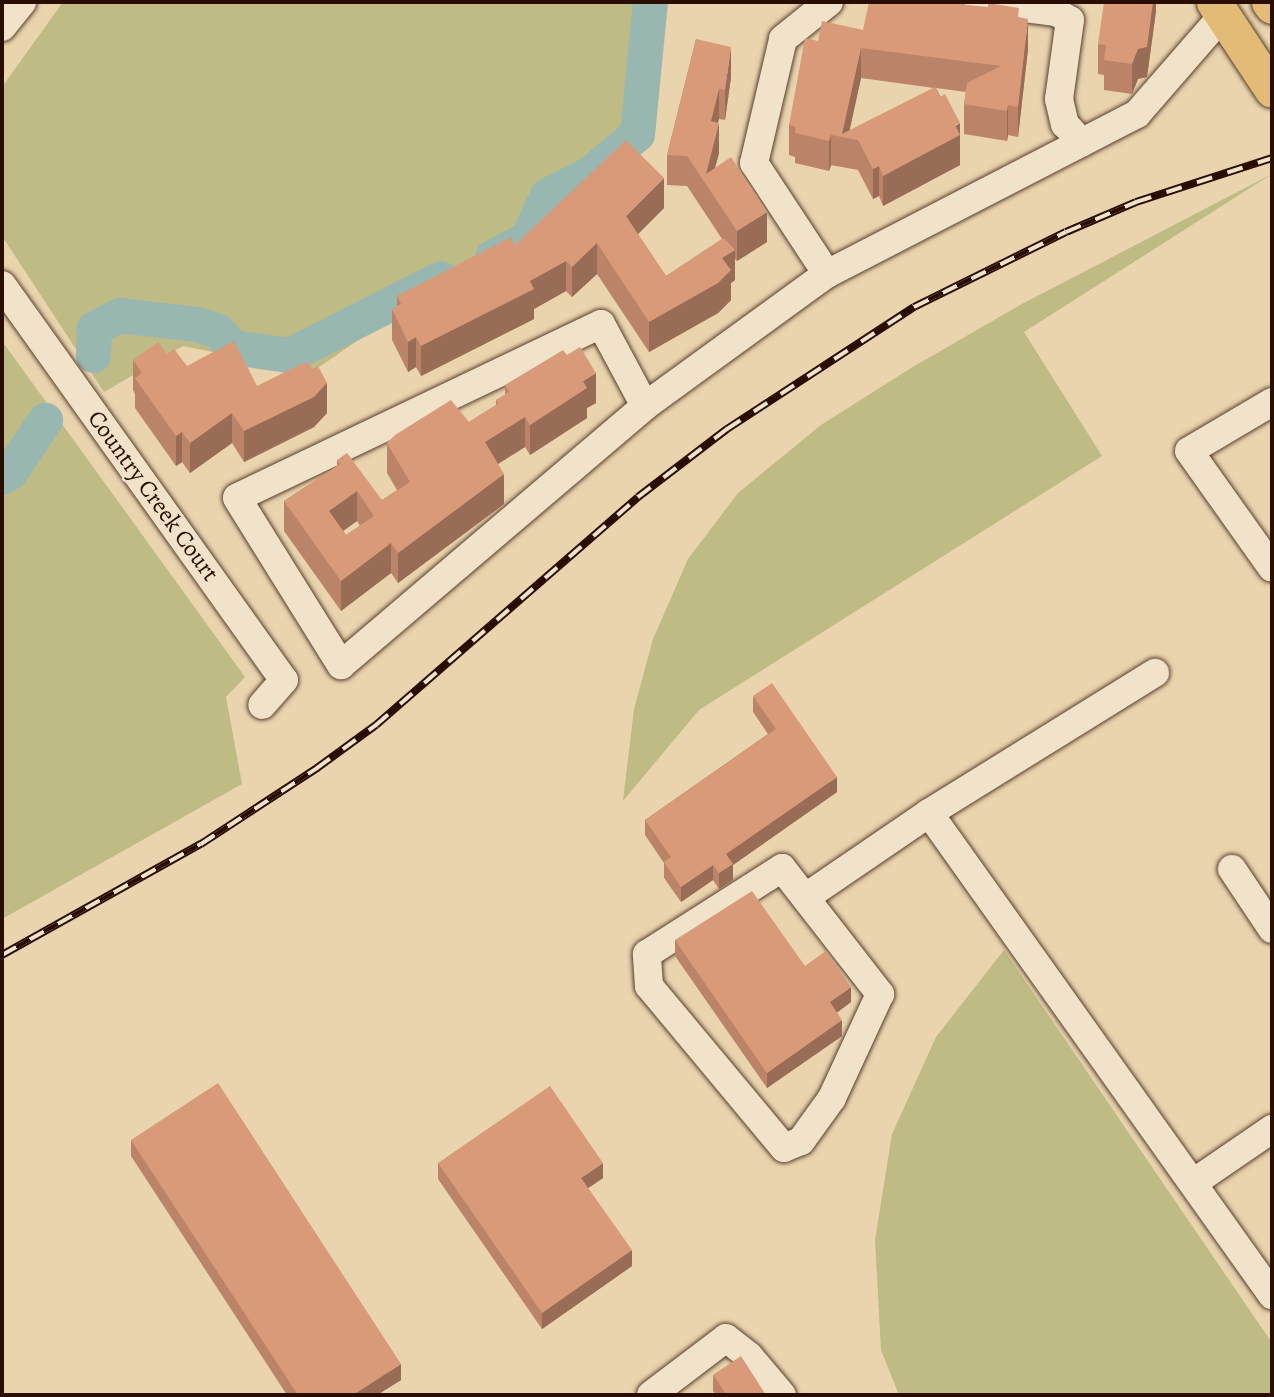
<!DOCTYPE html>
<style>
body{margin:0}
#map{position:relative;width:1274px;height:1397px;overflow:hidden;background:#e9d4ae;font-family:Alegreya,serif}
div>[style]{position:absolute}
.green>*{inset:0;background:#bebb85}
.river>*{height:35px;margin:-17.5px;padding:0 17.5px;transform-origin:17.5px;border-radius:17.5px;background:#98b7b0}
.roads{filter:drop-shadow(0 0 2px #593f2c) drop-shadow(0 0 2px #593f2c)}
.minor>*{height:28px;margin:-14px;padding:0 14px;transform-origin:14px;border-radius:14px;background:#f1e3ca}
.major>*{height:35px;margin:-17.5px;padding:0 17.5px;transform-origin:17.5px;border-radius:17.5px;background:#e4ba77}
.rail>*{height:8px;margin-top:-4px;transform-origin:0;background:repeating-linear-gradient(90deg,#f1e3ca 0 16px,#290d00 0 32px);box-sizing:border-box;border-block:2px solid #290d00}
.wall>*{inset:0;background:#bb8468}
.shaded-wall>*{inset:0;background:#986c55}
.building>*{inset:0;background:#d99a79}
span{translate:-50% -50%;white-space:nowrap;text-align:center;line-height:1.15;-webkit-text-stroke:5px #f1e3ca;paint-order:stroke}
.street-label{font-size:24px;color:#290d00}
.frame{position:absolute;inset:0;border:4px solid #290d00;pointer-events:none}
</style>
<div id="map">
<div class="green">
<div style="clip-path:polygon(63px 2px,665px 2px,645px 140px,509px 236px,312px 372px,183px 346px,104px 392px,2px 236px,2px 87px)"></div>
<div style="clip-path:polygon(1272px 174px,1024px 332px,1102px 456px,699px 710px,623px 801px,634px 709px,653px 639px,688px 559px,738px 493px,821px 425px,911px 368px,1020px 305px)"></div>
<div style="clip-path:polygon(2px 341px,245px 677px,226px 697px,242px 784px,2px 919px)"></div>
<div style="clip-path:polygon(1004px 950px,1272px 1343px,1272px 1395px,899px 1395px,881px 1350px,875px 1240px,892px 1134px,936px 1037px)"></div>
</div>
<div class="river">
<div style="left:492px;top:257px;width:40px;rotate:-28deg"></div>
<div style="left:527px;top:238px;width:47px;rotate:-65.1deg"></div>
<div style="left:547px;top:195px;width:47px;rotate:-26.6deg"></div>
<div style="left:589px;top:174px;width:62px;rotate:-39.8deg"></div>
<div style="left:637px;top:134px;width:133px;rotate:-84.4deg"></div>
<div style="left:93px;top:355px;width:27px;rotate:-88deg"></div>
<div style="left:94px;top:328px;width:29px;rotate:-27deg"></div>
<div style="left:120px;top:315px;width:78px;rotate:6.7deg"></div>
<div style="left:197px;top:324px;width:22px;rotate:18deg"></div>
<div style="left:218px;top:331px;width:21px;rotate:49deg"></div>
<div style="left:232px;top:347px;width:58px;rotate:8deg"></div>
<div style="left:289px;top:355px;width:170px;rotate:-26.9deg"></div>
<div style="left:2px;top:477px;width:9px;rotate:-32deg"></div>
<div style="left:10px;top:472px;width:63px;rotate:-56.1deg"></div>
</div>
<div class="roads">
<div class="minor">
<div style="left:978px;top:2px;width:79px;rotate:7.3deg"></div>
<div style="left:1056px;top:12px;width:16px;rotate:30deg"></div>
<div style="left:1070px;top:20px;width:80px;rotate:97.9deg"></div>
<div style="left:1059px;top:99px;width:26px;rotate:77deg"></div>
<div style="left:1065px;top:124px;width:25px;rotate:48deg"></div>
<div style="left:2px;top:27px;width:32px;rotate:-51deg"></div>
<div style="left:827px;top:274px;width:133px;rotate:-123.3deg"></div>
<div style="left:754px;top:163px;width:127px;rotate:-76.8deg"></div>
<div style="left:783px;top:39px;width:59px;rotate:-38.8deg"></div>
<div style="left:2px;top:285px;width:485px;rotate:54.5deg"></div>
<div style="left:284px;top:680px;width:33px;rotate:131deg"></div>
<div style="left:1272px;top:402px;width:96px;rotate:149.4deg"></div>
<div style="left:1189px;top:451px;width:143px;rotate:54.6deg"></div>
<div style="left:645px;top:406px;width:93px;rotate:-118.2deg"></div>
<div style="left:601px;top:324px;width:403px;rotate:154.5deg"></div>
<div style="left:237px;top:498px;width:197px;rotate:58.1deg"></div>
<div style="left:341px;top:665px;width:399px;rotate:-40.4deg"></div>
<div style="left:645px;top:406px;width:225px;rotate:-36deg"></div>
<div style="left:827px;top:274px;width:349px;rotate:-27.3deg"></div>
<div style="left:1137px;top:114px;width:131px;rotate:-49deg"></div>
<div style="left:929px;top:813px;width:266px;rotate:-31.8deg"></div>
<div style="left:782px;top:868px;width:160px;rotate:52.1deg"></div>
<div style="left:880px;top:994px;width:115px;rotate:114.8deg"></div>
<div style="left:832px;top:1098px;width:53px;rotate:125.8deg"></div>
<div style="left:801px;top:1141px;width:18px;rotate:158deg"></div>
<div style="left:784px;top:1148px;width:211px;rotate:-129.8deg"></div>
<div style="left:649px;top:986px;width:32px;rotate:-94deg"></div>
<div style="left:647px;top:954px;width:160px;rotate:-32.5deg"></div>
<div style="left:1232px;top:869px;width:72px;rotate:56.3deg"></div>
<div style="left:806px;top:897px;width:149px;rotate:-34.3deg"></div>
<div style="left:929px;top:813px;width:592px;rotate:54.56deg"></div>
<div style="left:1193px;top:1183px;width:96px;rotate:-34.4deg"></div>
<div style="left:651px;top:1395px;width:94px;rotate:-37.2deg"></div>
<div style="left:726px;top:1338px;width:29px;rotate:38deg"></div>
<div style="left:749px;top:1356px;width:51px;rotate:49.8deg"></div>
</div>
<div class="major">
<div style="left:1214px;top:2px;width:105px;rotate:56.6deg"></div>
<div style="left:1269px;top:2px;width:5px;rotate:53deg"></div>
</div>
</div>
<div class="rail">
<div style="left:2px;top:955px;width:228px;rotate:-29.2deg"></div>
<div style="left:201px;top:844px;width:139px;rotate:-33.2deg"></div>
<div style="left:317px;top:768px;width:73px;rotate:-36.1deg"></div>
<div style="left:376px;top:725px;width:347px;rotate:-41deg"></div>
<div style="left:638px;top:497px;width:112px;rotate:-37.4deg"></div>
<div style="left:727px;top:429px;width:223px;rotate:-33.1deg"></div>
<div style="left:914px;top:307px;width:169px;rotate:-26.3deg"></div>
<div style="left:1066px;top:232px;width:76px;rotate:-23.2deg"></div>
<div style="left:1136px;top:202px;width:143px;rotate:-17.9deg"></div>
</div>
<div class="wall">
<div style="clip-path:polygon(1156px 2px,1156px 11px,1147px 77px,1138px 79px,1132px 94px,1104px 90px,1104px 75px,1098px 74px,1098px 44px)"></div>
<div style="clip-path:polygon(evenodd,1019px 17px,1028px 49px,1018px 137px,1008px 135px,1007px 141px,964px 134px,964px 104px,966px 92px,936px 88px,960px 134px,960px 165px,883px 206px,879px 196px,873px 199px,858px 170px,831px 165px,829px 171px,795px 163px,795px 157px,789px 155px,789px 125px,818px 41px,863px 30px,1019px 17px,861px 78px,934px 88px,849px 131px,861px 78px)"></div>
<div style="clip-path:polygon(696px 39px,731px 77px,725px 120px,719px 119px,718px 122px,719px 153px,715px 168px,767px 242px,737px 261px,735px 259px,735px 280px,731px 283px,731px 300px,718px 313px,649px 352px,597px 274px,572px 297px,566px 291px,534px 309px,534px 319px,421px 376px,416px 367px,408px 372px,392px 340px,392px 309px,397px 307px,397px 296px,515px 245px,664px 208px,638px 234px,666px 276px,722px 239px,687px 186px,667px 185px,667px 155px)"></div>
<div style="clip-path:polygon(167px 354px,187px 366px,257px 386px,327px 413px,314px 427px,244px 462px,232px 443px,190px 473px,182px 462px,176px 466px,135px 408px,135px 394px,133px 390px,133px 360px)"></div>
<div style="clip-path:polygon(evenodd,505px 385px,596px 403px,587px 408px,587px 418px,530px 455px,525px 447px,498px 464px,504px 504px,398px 583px,391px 573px,341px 611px,284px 531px,284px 501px,337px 466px,337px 460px,382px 500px,397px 490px,387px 473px,387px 443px,469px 422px,496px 405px,496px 400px,505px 395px,505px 385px,357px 521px,360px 526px,346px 535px,343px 531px,357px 521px)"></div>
<div style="clip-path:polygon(753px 696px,837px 792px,733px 865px,733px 880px,719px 889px,713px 880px,681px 902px,664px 878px,664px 863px,645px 835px,645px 820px,768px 734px,753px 712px)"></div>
<div style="clip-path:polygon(675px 940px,805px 966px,851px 1002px,837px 1012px,842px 1036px,767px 1088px,675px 956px)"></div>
<div style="clip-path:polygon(131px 1140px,401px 1380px,377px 1395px,287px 1395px,131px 1156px)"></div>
<div style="clip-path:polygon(438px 1163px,603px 1178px,588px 1188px,632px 1266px,542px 1329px,438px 1179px)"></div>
<div style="clip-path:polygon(713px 1375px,766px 1395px,716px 1395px,713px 1391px)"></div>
</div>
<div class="shaded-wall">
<div style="clip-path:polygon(1153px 2px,1156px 2px,1156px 11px,1147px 77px,1138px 79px,1132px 94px,1132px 64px)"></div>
<div style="clip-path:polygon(1028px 19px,1028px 49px,1018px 137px,1018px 107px)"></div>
<div style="clip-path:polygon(731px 47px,731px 77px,725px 120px,725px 90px)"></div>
<div style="clip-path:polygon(861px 48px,861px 78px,848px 138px,842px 134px)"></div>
<div style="clip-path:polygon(719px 89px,719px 119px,711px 151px,711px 121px)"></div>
<div style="clip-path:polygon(1008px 105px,1008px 135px,1007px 141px,1007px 111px)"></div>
<div style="clip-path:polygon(719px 123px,719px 153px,709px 190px,706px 174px)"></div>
<div style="clip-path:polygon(960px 123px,960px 165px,883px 206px,883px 176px)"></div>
<div style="clip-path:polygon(831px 135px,831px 165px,829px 171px,829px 141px)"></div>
<div style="clip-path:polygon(879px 166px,879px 196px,873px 199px,873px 169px)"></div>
<div style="clip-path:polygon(664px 178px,664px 208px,626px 246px,626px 216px)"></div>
<div style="clip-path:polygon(767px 212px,767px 242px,737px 261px,737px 231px)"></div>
<div style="clip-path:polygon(597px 243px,597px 274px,572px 297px,572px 267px)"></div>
<div style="clip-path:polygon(735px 250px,735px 280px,731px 283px,731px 300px,718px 313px,649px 352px,649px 322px,722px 258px)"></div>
<div style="clip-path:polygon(566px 261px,566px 291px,534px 309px,534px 319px,421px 376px,421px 346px,530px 281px)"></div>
<div style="clip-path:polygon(416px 337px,416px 367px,408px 372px,408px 342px)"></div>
<div style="clip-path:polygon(596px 373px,596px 403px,587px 408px,587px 418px,530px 455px,530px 425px,583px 381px)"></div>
<div style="clip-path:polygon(327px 383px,327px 413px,314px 427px,244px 462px,244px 431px)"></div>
<div style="clip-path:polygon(232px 413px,232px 443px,190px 473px,190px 443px)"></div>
<div style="clip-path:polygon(525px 417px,525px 447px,485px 472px,485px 442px)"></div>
<div style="clip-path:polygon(182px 432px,182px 462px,176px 466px,176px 436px)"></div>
<div style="clip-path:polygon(504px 474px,504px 504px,398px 583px,398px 553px)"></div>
<div style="clip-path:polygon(357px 491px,357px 521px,329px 541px,329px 511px)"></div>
<div style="clip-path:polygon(391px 543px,391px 573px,341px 611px,341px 581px)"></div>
<div style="clip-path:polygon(837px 777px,837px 792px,733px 865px,733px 880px,719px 889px,719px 873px,726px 854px)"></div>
<div style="clip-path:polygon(713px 865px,713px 880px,681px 902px,681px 887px)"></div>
<div style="clip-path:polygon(851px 987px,851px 1002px,830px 1018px,830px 1002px)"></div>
<div style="clip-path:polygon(842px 1020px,842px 1036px,767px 1088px,767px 1073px)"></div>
<div style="clip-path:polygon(603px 1163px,603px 1178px,581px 1193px,581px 1178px)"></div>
<div style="clip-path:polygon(632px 1250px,632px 1266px,542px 1329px,542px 1313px)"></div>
<div style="clip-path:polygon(401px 1364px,401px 1380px,377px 1395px,353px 1395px)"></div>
</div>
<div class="building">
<div style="clip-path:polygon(869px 2px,939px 2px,988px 7px,988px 3px,1019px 8px,1018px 17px,1028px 19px,1018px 107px,1008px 105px,1007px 111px,964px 104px,967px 83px,1001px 66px,861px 48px,842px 134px,935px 87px,940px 97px,945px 94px,960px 123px,955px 125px,960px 135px,883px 176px,879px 166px,873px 169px,858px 140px,831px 135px,829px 141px,795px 133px,796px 127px,789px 125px,805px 38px,818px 41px,822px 21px,863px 30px)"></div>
<div style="clip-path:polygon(1104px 2px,1153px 2px,1147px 47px,1138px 49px,1132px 64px,1104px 60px,1106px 45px,1098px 44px)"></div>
<div style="clip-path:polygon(696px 39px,731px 47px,725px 90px,719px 89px,711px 121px,719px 123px,706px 174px,731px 157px,767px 212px,737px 231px,687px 156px,667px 155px)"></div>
<div style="clip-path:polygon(626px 140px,664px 178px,626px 216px,666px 276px,724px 238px,735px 250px,722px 258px,731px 270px,718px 283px,649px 322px,597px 243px,572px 267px,566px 261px,530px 281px,534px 289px,421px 346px,416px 337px,408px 342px,392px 309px,401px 304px,397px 296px,511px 237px,515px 245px)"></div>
<div style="clip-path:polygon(234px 341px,257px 386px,297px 366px,308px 362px,312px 369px,318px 366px,327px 383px,314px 397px,244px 431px,232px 413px,190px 443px,182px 432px,176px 436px,135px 378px,142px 373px,133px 360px,158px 342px,167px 354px,174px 349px,187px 366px)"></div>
<div style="clip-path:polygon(evenodd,580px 347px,596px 373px,583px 381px,587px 388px,530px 425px,525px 417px,485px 442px,504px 474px,398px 553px,391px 543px,341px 581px,284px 501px,340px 464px,337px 460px,347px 453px,382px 500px,410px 482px,387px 443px,395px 435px,451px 400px,469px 422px,498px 404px,496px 400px,509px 392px,505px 385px,563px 350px,567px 355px,580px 347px,357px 491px,374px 516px,346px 535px,329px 511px,357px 491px)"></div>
<div style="clip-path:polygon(772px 683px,837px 777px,726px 854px,733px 864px,719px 873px,713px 865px,681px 887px,664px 862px,671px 857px,645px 820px,776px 729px,753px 696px)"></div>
<div style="clip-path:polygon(752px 891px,805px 966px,826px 951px,851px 987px,830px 1002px,842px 1020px,767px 1073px,675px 940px)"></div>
<div style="clip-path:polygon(218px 1083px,401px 1364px,353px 1395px,298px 1395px,131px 1140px)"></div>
<div style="clip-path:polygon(550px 1086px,603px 1163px,581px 1178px,632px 1250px,542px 1313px,438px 1163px)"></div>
<div style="clip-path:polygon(741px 1356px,766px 1395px,723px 1395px,726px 1394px,713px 1375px)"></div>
</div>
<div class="street-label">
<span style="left:153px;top:496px;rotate:54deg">Country Creek Court</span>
</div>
<div class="frame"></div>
</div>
